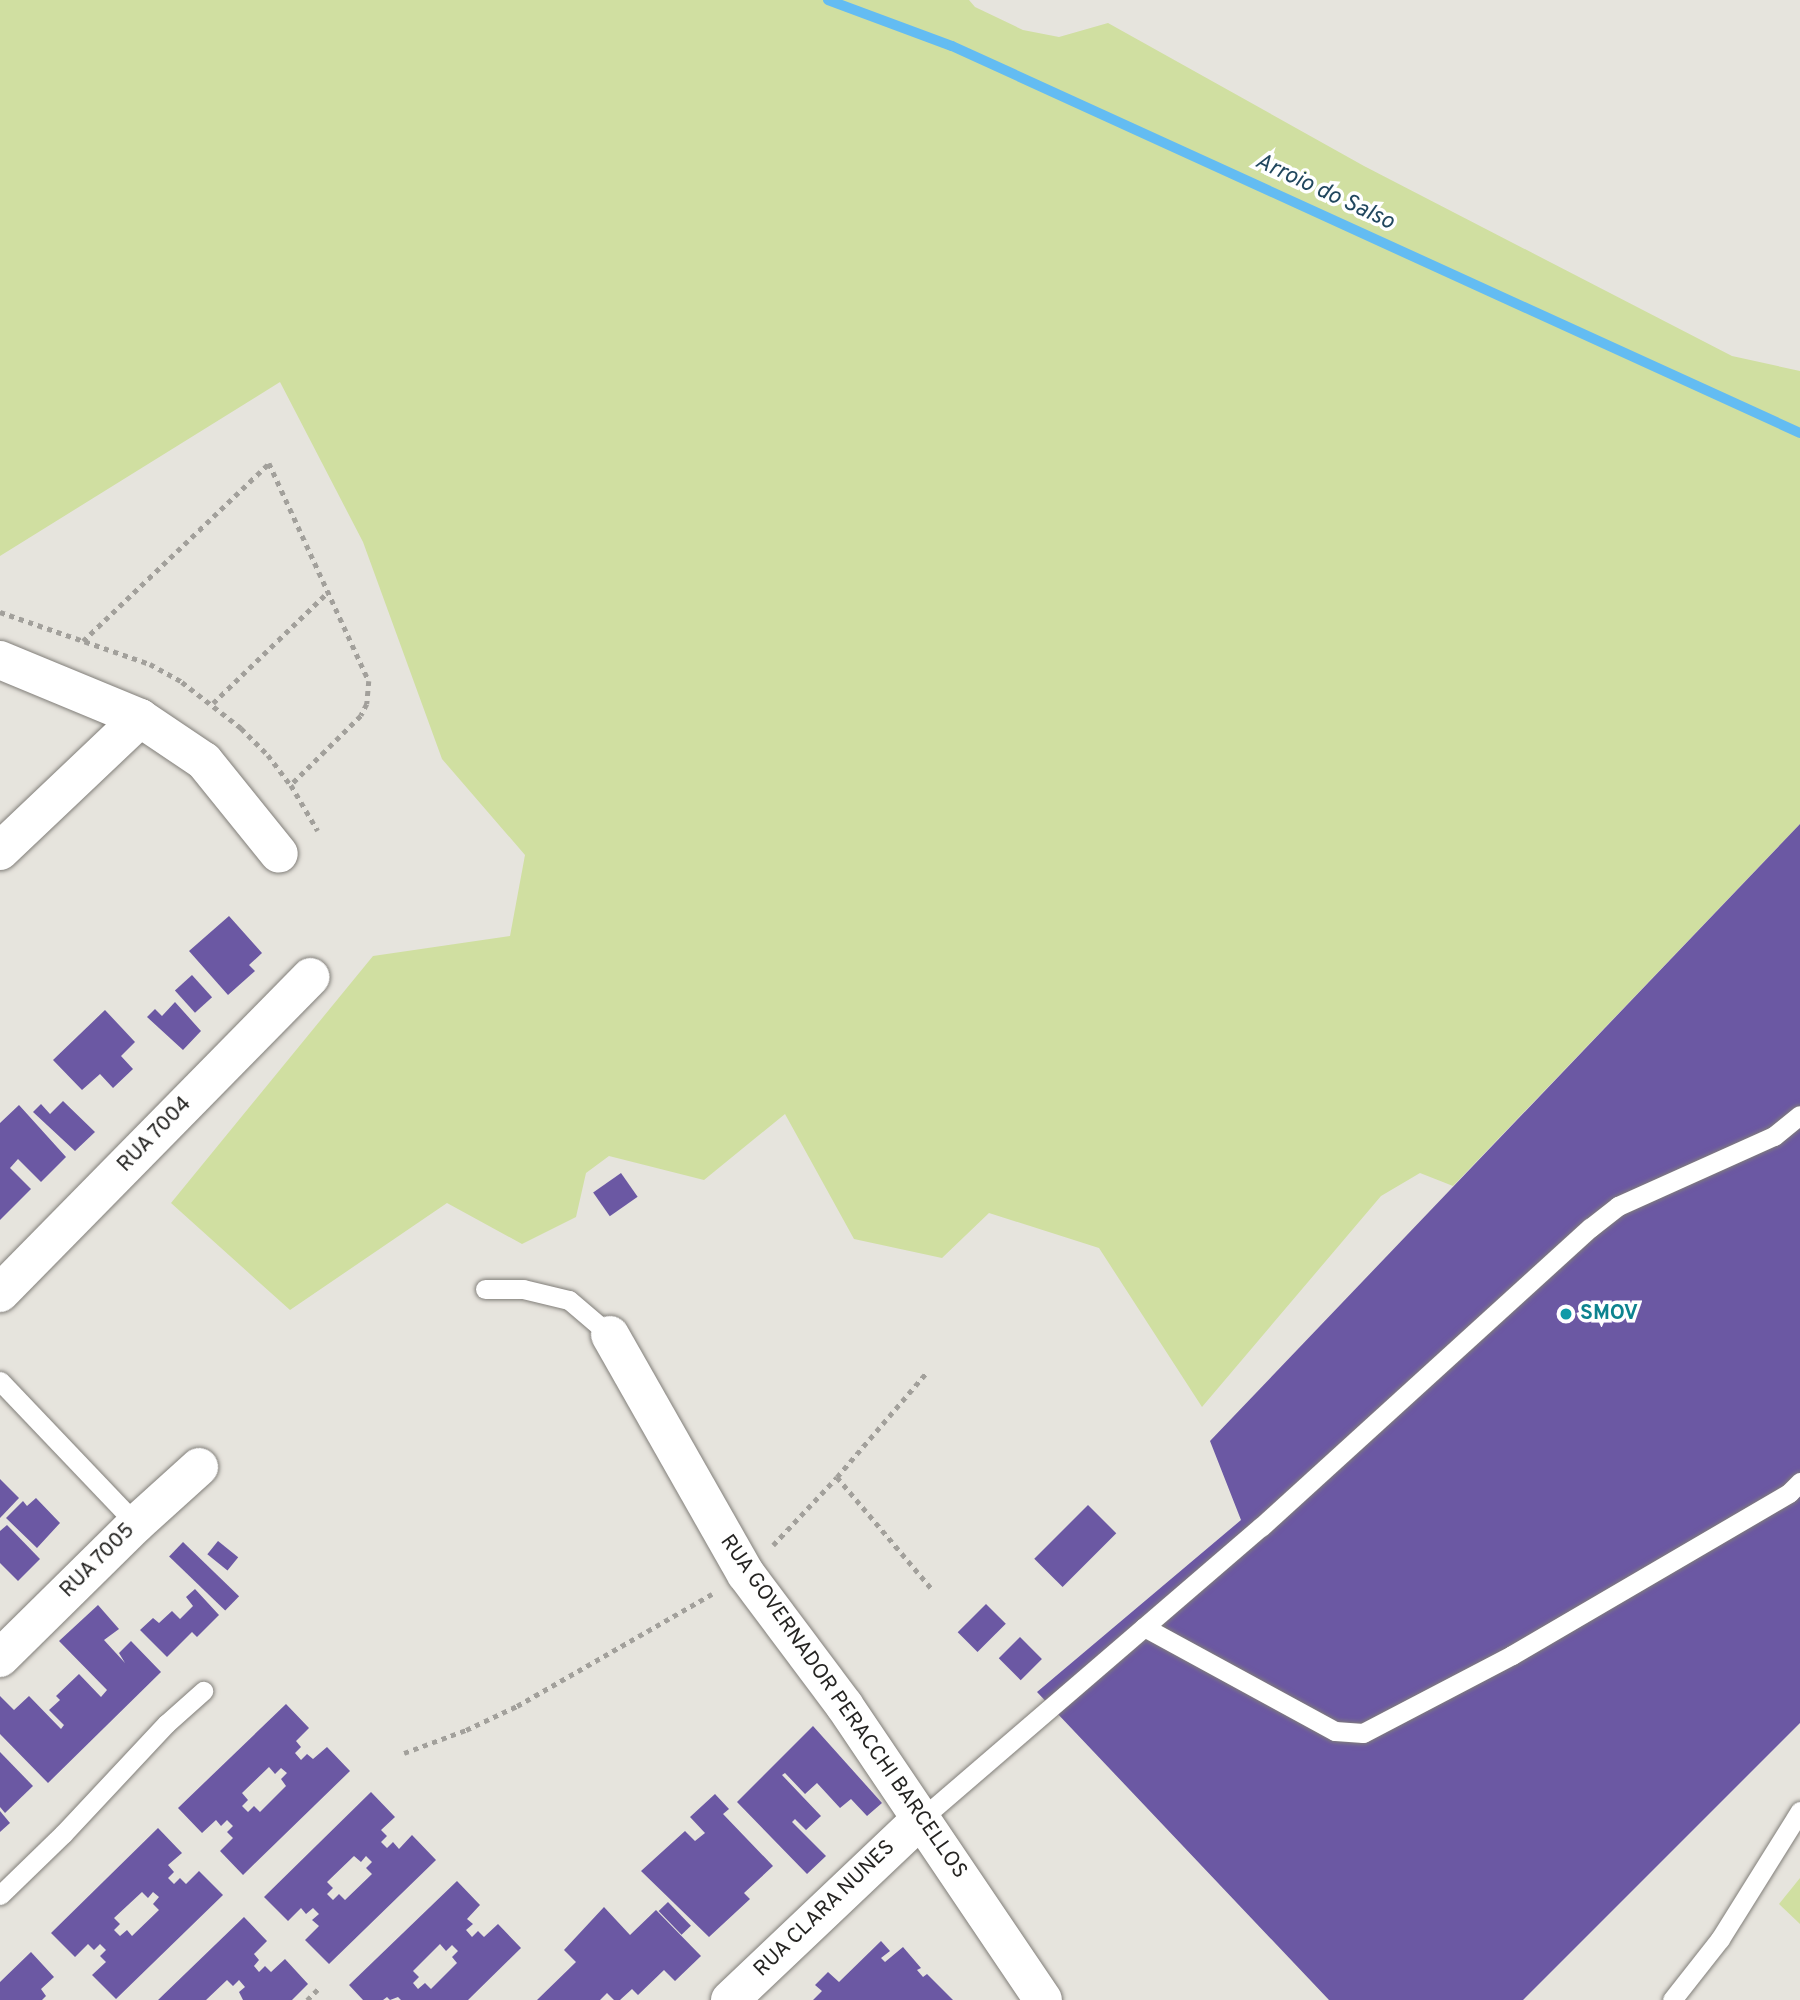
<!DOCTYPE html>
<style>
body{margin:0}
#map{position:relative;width:1800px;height:2000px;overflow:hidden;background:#e6e4dd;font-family:Overpass,sans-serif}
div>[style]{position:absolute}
.green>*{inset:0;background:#d0dfa1}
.stream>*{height:10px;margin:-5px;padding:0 5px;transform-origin:5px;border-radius:5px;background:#63bcf2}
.building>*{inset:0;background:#6b58a3;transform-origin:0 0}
.path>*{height:4.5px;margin-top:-2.25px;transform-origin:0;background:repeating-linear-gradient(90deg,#a2a09b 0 5px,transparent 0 10px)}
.roads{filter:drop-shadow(0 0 2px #817e79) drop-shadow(0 0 2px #817e79)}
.lane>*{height:19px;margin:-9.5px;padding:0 9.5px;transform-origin:9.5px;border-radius:9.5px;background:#fff}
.street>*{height:38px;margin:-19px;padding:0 19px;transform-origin:19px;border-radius:19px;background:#fff}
.secondary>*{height:38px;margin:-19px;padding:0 19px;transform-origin:19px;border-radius:19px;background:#fff}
.dots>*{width:19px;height:19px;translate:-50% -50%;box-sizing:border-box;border:4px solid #fff;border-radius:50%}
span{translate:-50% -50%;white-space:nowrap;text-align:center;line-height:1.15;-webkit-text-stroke:7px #fff;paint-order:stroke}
.street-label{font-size:21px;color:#252422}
.culture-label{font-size:21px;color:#0d838f;font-weight:700}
.left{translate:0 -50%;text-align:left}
.water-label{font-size:23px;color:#21475e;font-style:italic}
</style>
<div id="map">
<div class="green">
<div style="clip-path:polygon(0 0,969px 0,975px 7px,1023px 30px,1059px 37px,1108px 23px,1364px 166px,1732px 356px,1800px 371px,1800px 824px,1453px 1186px,1420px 1173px,1381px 1196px,1202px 1407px,1099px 1248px,989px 1213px,942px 1258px,854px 1239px,785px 1114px,704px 1180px,609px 1156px,586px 1173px,576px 1217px,522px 1244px,447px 1203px,290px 1310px,171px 1203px,373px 956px,510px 936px,525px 855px,442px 759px,363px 542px,280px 382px,0 556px)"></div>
<div style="clip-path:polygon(1800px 1878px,1800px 1924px,1779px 1904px)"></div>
</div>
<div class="stream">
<div style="left:828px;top:0;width:132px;rotate:20.4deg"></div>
<div style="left:952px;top:46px;width:932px;rotate:24.53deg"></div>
</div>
<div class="building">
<div style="clip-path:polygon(1800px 824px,1800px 1723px,1523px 2000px,1329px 2000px,1037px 1692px,1241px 1520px,1210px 1441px)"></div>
<div style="clip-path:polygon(229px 916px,262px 953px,249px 965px,255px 971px,228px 995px,189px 951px)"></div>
<div style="left:192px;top:975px;width:30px;height:23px;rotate:48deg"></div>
<div style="clip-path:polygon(175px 1002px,201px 1031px,183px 1050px,147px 1017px,155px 1009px,162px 1016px)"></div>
<div style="clip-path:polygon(105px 1010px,135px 1042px,121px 1056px,133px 1069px,113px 1088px,100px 1074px,82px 1090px,53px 1060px)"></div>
<div style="clip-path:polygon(63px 1101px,95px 1132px,75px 1151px,33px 1112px,41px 1104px,50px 1114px)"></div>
<div style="clip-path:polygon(19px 1105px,66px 1157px,41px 1182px,18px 1159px,10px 1168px,31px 1189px,0 1220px,0 1123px)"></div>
<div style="left:621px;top:1173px;width:29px;height:34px;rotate:55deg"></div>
<div style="clip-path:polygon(0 1479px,19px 1498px,0 1518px)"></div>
<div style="clip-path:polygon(36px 1498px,60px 1523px,37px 1548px,6px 1518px,23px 1501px,27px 1506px)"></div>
<div style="left:1088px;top:1505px;width:40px;height:76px;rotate:45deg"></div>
<div style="clip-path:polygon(7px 1525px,40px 1559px,18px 1581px,0 1563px,0 1531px)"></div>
<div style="left:218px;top:1541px;width:26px;height:17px;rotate:39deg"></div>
<div style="left:183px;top:1542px;width:78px;height:20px;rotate:44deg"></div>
<div style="clip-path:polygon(195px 1589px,219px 1615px,197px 1637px,192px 1632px,167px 1657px,140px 1630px,153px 1618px,159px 1623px,172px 1611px,180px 1619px,193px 1606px,186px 1597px)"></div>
<div style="left:986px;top:1604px;width:28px;height:40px;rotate:45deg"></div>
<div style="clip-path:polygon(98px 1605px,119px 1629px,104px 1640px,125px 1663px,119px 1653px,131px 1641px,161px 1672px,48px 1783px,0 1734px,0 1696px,14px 1710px,29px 1696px,61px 1729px,64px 1725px,49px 1710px,60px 1700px,56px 1696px,79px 1674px,101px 1697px,107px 1690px,59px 1641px)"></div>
<div style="left:1020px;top:1637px;width:31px;height:30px;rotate:45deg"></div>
<div style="clip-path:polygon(evenodd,286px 1704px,309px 1728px,296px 1741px,301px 1747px,295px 1753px,301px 1760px,307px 1754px,313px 1759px,327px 1747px,350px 1771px,243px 1875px,220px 1851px,233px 1838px,227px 1832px,233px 1826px,227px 1820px,221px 1826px,216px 1820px,202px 1833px,178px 1808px,286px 1704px,269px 1767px,275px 1774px,281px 1768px,287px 1773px,281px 1779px,286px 1786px,260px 1812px,254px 1806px,248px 1812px,242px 1806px,248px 1800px,242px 1793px,269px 1767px)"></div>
<div style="clip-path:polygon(813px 1726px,882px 1803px,867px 1816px,851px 1799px,840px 1808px,817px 1783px,805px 1794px,785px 1773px,782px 1775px,821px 1816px,806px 1830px,795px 1819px,792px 1822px,826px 1856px,807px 1874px,737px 1802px)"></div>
<div style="clip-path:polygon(0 1752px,33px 1786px,5px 1813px,0 1807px)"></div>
<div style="clip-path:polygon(evenodd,371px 1792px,395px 1817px,381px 1830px,387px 1836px,381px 1842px,387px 1848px,393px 1842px,399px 1849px,412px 1835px,436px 1860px,329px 1964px,305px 1940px,319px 1926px,312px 1920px,319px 1914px,313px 1908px,306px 1914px,301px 1908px,288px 1921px,264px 1897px,371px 1792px,354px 1856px,361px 1862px,366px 1856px,372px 1862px,366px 1868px,372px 1874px,345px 1900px,339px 1894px,333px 1900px,327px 1894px,333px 1888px,327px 1882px,354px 1856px)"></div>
<div style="clip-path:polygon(715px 1794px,729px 1809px,723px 1814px,773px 1866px,744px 1893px,750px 1899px,709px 1937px,641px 1871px,685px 1831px,695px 1841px,705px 1833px,690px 1817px)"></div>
<div style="clip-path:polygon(0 1811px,10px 1823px,0 1832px)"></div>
<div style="clip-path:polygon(evenodd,158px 1828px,182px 1853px,168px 1865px,174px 1872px,168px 1878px,174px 1884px,180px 1878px,186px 1884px,199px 1871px,223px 1895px,116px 1999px,92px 1975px,106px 1962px,100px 1956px,106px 1950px,100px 1944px,94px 1950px,88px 1944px,75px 1957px,51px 1933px,158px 1828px,142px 1892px,148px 1898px,153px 1892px,159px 1897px,153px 1904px,159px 1910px,132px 1936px,127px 1930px,120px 1936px,114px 1930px,120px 1924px,114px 1918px,142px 1892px)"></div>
<div style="clip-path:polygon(evenodd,457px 1881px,480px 1905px,467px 1919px,473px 1924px,466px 1930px,472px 1937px,478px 1931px,484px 1937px,498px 1924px,521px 1948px,468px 2000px,401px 2000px,398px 1997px,390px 2000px,387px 1997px,383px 2000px,363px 2000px,349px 1985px,457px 1881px,440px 1944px,446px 1951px,452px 1945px,458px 1951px,452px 1957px,457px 1963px,431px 1989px,425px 1983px,418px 1989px,413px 1983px,419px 1977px,413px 1971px,440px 1944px)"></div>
<div style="left:668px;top:1902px;width:33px;height:13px;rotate:46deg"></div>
<div style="clip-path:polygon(604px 1907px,630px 1935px,656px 1910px,701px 1956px,675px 1981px,664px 1970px,638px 1995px,632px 1989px,620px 2000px,614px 2000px,607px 1993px,600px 2000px,537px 2000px,576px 1962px,564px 1950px)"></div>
<div style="clip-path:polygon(244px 1917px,267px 1941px,254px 1954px,259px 1960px,254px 1966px,259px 1972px,265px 1966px,271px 1972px,285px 1959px,308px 1984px,292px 2000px,243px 2000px,239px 1992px,245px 1987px,239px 1980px,233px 1986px,227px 1980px,206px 2000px,158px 2000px)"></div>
<div style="clip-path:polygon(881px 1941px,890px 1951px,881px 1958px,885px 1962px,903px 1947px,921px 1968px,917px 1970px,923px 1977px,927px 1974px,953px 2000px,813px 2000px,822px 1991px,815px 1985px,828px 1972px,839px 1982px)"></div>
<div style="clip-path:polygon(31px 1952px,54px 1977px,41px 1989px,46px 1996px,42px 2000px,0 2000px,0 1982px)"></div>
</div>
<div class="path">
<div style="left:0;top:612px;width:159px;rotate:19.1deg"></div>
<div style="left:150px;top:664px;width:37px;rotate:29deg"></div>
<div style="left:182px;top:682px;width:75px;rotate:37.9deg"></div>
<div style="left:241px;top:728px;width:38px;rotate:45deg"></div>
<div style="left:268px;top:755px;width:38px;rotate:53deg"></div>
<div style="left:291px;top:785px;width:53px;rotate:59.6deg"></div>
<div style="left:83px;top:641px;width:257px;rotate:-43.7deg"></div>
<div style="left:269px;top:463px;width:240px;rotate:65.4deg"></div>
<div style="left:369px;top:681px;width:23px;rotate:95deg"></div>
<div style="left:367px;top:704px;width:13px;rotate:117deg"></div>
<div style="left:361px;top:716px;width:98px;rotate:135.4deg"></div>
<div style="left:213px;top:703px;width:161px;rotate:-44deg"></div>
<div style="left:837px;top:1477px;width:148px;rotate:49.7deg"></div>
<div style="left:773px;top:1545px;width:93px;rotate:-46.7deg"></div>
<div style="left:837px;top:1477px;width:137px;rotate:-49.4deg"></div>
<div style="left:404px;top:1753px;width:66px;rotate:-20.4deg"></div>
<div style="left:466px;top:1730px;width:56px;rotate:-25.2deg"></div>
<div style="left:517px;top:1706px;width:225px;rotate:-29.9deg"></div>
<div style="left:307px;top:2000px;width:18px;rotate:-45deg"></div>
</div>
<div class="roads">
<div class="lane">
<div style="left:485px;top:1289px;width:38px"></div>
<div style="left:523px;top:1289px;width:47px;rotate:13.4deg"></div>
<div style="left:569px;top:1300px;width:54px;rotate:40.5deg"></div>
<div style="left:0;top:1381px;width:197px;rotate:46.4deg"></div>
<div style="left:1144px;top:1627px;width:217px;rotate:28.6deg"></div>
<div style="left:1335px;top:1731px;width:28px;rotate:4deg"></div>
<div style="left:1363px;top:1733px;width:168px;rotate:-27.6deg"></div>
<div style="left:1512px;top:1655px;width:321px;rotate:-30.3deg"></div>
<div style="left:1789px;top:1493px;width:16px;rotate:-45deg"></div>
<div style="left:921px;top:1819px;width:448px;rotate:-40.7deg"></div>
<div style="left:1261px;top:1527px;width:445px;rotate:-42.3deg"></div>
<div style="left:1590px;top:1228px;width:36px;rotate:-38deg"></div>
<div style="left:1618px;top:1206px;width:171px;rotate:-24.2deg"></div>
<div style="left:1774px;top:1136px;width:33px;rotate:-39deg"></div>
<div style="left:0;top:1895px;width:88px;rotate:-44.1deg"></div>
<div style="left:63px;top:1834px;width:151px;rotate:-46.9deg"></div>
<div style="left:166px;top:1724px;width:50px;rotate:-41.7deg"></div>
<div style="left:1672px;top:2000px;width:78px;rotate:-51.8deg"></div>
<div style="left:1720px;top:1939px;width:151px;rotate:-58deg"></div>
</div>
<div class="street">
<div style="left:0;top:660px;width:152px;rotate:22.5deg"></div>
<div style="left:140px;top:718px;width:77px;rotate:33.9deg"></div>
<div style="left:204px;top:761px;width:119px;rotate:51.1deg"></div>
<div style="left:0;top:851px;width:193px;rotate:-43.5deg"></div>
<div style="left:0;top:1293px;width:443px;rotate:-45.5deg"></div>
<div style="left:610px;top:1335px;width:275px;rotate:60.4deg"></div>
<div style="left:746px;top:1574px;width:164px;rotate:53.2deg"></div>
<div style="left:844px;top:1705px;width:138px;rotate:56deg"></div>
<div style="left:0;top:1658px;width:191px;rotate:-44.6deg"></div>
<div style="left:136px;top:1524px;width:85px;rotate:-42.1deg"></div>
</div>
<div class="secondary">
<div style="left:730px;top:2000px;width:263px;rotate:-43.5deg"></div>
<div style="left:921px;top:1819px;width:218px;rotate:56deg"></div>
</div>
</div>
<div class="dots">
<div style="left:1566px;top:1314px;background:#0f9aa8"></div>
</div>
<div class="street-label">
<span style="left:155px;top:1135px;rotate:-46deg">RUA 7004</span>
<span style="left:98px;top:1561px;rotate:-45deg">RUA 7005</span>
<span style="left:843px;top:1707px;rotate:55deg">RUA GOVERNADOR PERACCHI BARCELLOS</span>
<span style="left:825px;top:1909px;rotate:-44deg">RUA CLARA NUNES</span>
</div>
<div class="culture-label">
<span class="left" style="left:1580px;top:1314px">SMOV</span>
</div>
<div class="water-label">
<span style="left:1324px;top:193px;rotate:25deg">Arroio do Salso</span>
</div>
</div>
